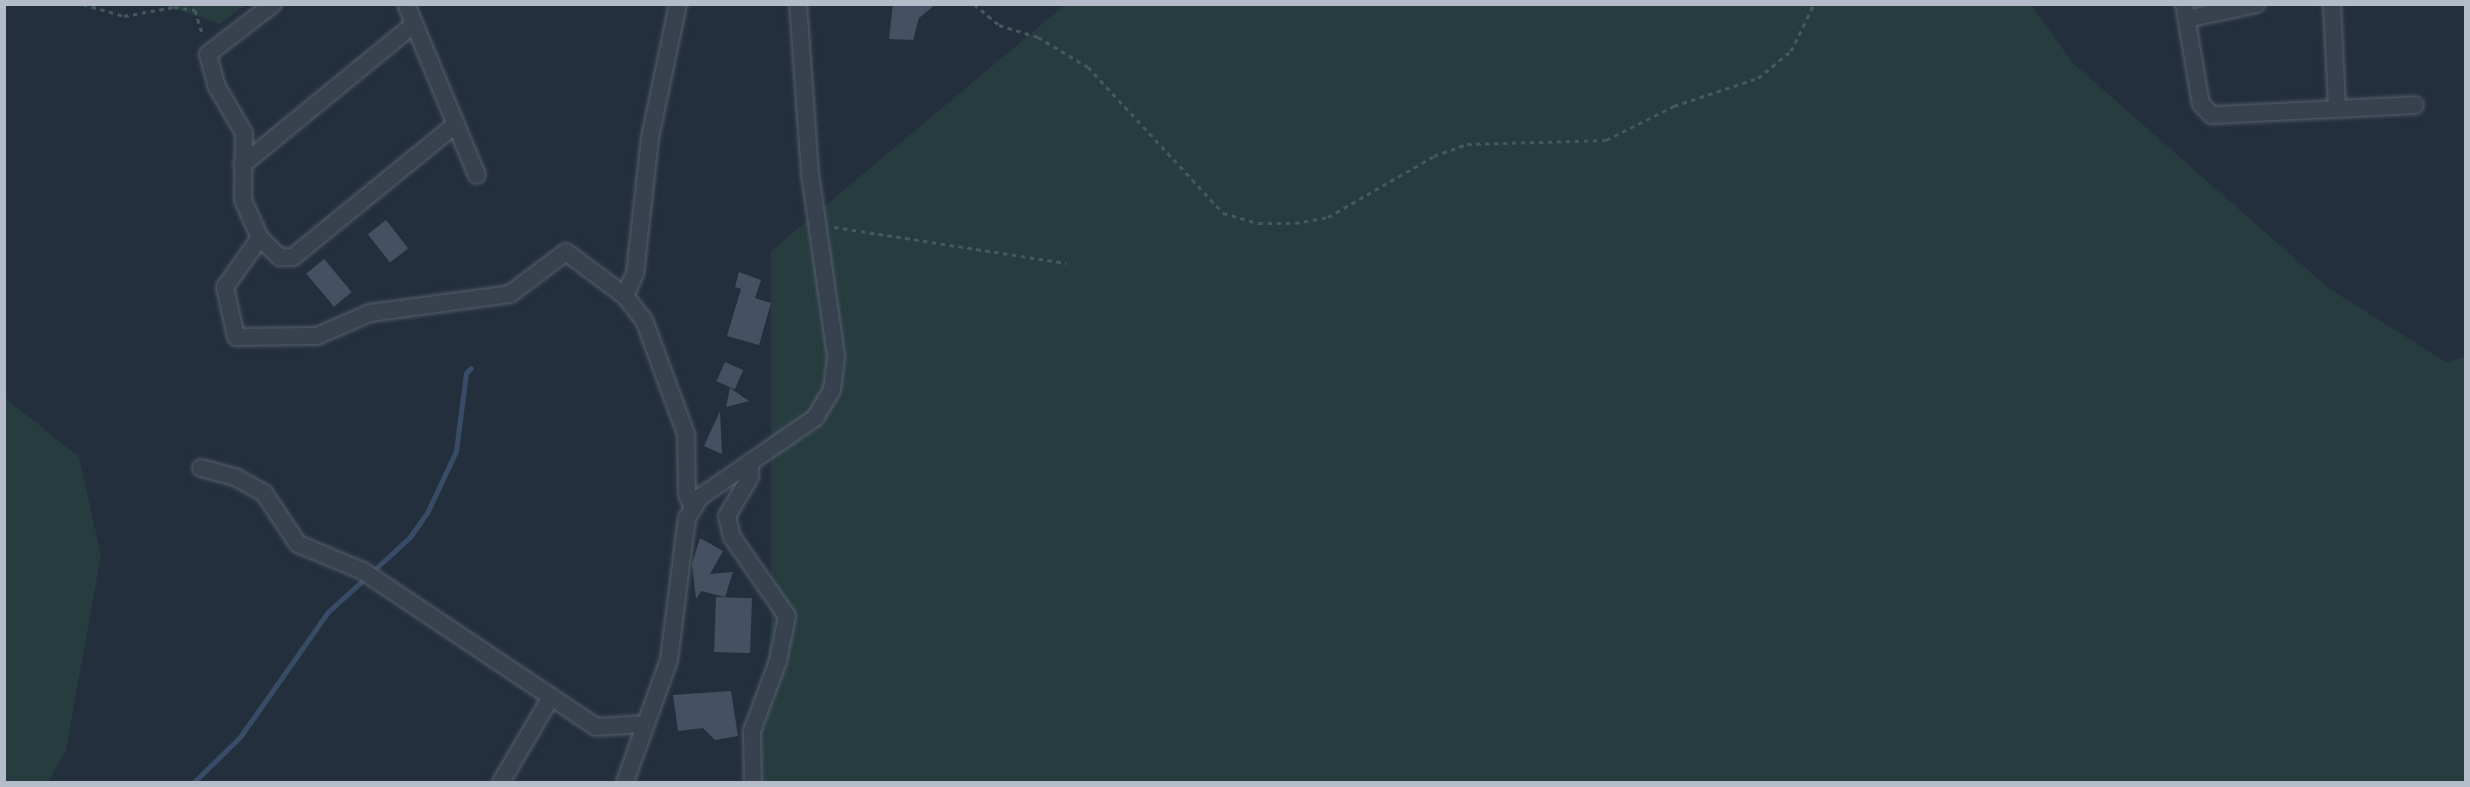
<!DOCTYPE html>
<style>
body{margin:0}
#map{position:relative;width:2470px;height:787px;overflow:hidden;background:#242f3e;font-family:"Asap Condensed",sans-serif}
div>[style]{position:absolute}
.green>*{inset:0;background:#263c3f}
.stream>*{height:5px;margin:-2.5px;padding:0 2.5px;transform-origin:2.5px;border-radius:2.5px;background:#394c67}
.building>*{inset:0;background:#455162;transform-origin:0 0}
.path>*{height:3px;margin-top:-1.5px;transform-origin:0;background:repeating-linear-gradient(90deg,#44595c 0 4.5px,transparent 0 9px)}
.roads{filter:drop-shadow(0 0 2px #565f6c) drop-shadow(0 0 2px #565f6c)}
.minor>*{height:16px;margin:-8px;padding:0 8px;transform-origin:8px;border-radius:8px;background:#38414e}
span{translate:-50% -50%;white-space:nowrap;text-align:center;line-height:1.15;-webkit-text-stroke:4.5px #1d2633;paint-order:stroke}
.frame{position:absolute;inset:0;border:6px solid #b4bcc9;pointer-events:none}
</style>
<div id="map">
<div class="green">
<div style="clip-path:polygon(164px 5px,246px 4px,246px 5px,220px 24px)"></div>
<div style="clip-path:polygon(1065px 5px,2031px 5px,2073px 63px,2327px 287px,2446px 362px,2465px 357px,2465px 782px,754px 782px,771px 625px,771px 251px)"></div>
<div style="clip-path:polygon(4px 397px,79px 457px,101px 555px,66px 750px,48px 782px,5px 782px)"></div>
</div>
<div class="stream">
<div style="left:194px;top:782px;width:64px;rotate:-44.4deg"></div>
<div style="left:240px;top:737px;width:153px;rotate:-54.9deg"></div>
<div style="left:328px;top:612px;width:111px;rotate:-42.4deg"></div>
<div style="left:410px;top:537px;width:29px;rotate:-55deg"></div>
<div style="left:427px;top:513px;width:68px;rotate:-64.9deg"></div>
<div style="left:456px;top:451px;width:79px;rotate:-82.7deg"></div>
<div style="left:466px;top:373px;width:7px;rotate:-45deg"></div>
</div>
<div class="building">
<div style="clip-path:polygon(893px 4px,936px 4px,919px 18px,913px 40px,889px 39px)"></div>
<div style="left:386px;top:220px;width:36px;height:23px;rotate:52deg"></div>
<div style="left:324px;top:259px;width:43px;height:23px;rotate:50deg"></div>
<div style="clip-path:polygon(739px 272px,761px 280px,755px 298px,771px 303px,759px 345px,727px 336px,741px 289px,735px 287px)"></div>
<div style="left:725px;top:362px;width:20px;height:21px;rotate:24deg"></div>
<div style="clip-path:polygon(730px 388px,749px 401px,726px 407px)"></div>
<div style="clip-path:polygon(720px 411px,722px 454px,704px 446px)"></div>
<div style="clip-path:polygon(700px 538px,723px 551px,710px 574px,733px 572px,725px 597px,701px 591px,696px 599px,692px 564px)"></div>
<div style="left:716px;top:597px;width:36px;height:55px;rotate:2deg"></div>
<div style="clip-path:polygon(731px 691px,738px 736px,715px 740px,703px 728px,678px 731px,673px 695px)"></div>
</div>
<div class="path">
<div style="left:83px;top:4px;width:43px;rotate:16.3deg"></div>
<div style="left:124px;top:16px;width:51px;rotate:-10.2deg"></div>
<div style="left:174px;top:7px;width:21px;rotate:8deg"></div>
<div style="left:195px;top:10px;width:27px;rotate:73deg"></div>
<div style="left:974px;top:4px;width:33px;rotate:40deg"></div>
<div style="left:999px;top:25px;width:41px;rotate:17.1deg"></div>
<div style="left:1038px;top:37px;width:58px;rotate:31deg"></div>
<div style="left:1088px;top:67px;width:199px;rotate:47.2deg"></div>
<div style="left:1223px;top:213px;width:37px;rotate:16deg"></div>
<div style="left:1259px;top:223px;width:36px"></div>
<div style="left:1295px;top:223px;width:34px;rotate:-10deg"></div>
<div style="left:1328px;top:217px;width:122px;rotate:-29.9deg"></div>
<div style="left:1434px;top:156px;width:35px;rotate:-20deg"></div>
<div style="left:1467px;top:144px;width:139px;rotate:-1.6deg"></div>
<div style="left:1606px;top:140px;width:76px;rotate:-26.6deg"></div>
<div style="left:1674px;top:106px;width:89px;rotate:-18.4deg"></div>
<div style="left:1758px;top:78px;width:43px;rotate:-39.3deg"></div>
<div style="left:1791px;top:51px;width:52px;rotate:-63.9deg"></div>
<div style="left:834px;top:227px;width:235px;rotate:8.8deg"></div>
</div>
<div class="roads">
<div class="minor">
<div style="left:273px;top:4px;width:82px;rotate:142.4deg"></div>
<div style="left:208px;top:54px;width:34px;rotate:75deg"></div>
<div style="left:217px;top:87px;width:53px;rotate:59.6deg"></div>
<div style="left:244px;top:133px;width:67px;rotate:90.9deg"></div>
<div style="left:243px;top:200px;width:42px;rotate:65.9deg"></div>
<div style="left:260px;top:238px;width:28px;rotate:44deg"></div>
<div style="left:280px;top:257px;width:13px"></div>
<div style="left:293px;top:257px;width:210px;rotate:-39.2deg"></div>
<div style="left:406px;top:4px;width:185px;rotate:67.5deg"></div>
<div style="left:2184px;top:4px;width:101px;rotate:80.4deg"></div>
<div style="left:2201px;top:104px;width:16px;rotate:45deg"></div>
<div style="left:2212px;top:115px;width:203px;rotate:-2.8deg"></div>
<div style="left:2332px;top:4px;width:104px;rotate:87.2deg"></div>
<div style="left:2187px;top:19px;width:71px;rotate:-12.3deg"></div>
<div style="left:242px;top:165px;width:222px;rotate:-39.3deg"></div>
<div style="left:260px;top:238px;width:60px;rotate:125.5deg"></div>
<div style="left:225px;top:287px;width:51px;rotate:77.6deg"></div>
<div style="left:236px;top:337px;width:81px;rotate:-0.7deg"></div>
<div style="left:317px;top:336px;width:58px;rotate:-23.5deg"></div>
<div style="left:370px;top:313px;width:141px;rotate:-7.7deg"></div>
<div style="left:510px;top:294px;width:70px;rotate:-36.9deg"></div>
<div style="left:566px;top:252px;width:74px;rotate:36.7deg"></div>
<div style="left:625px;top:296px;width:31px;rotate:52deg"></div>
<div style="left:644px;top:320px;width:121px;rotate:69.8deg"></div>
<div style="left:686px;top:434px;width:60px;rotate:89deg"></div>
<div style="left:687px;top:494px;width:15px;rotate:67deg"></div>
<div style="left:625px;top:296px;width:24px;rotate:-66deg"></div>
<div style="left:635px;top:274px;width:137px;rotate:-83.7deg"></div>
<div style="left:650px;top:138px;width:137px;rotate:-78.2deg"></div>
<div style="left:750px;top:464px;width:13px;rotate:90deg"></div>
<div style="left:750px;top:477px;width:45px;rotate:120.5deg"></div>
<div style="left:727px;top:516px;width:22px;rotate:77deg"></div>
<div style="left:732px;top:537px;width:96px;rotate:55.2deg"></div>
<div style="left:787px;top:616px;width:46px;rotate:101.3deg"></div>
<div style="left:778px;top:661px;width:75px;rotate:110.4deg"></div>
<div style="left:752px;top:731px;width:51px;rotate:88.9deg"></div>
<div style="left:201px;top:468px;width:35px;rotate:15deg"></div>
<div style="left:235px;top:477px;width:33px;rotate:29deg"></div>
<div style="left:264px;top:493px;width:61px;rotate:56.3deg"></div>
<div style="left:298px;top:544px;width:70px;rotate:22.6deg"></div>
<div style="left:363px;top:571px;width:280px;rotate:33.8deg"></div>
<div style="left:596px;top:727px;width:50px;rotate:-3.4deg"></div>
<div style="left:501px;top:782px;width:99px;rotate:-59.5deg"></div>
<div style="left:625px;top:782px;width:130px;rotate:-70.2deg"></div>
<div style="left:669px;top:660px;width:143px;rotate:-82.8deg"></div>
<div style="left:687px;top:518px;width:25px;rotate:-58deg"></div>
<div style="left:700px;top:497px;width:140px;rotate:-34.5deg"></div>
<div style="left:815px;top:418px;width:33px;rotate:-59deg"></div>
<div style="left:832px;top:390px;width:34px;rotate:-83deg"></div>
<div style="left:836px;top:356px;width:184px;rotate:-98.1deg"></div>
<div style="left:810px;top:174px;width:170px;rotate:-94deg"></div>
</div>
</div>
<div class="frame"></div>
</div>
